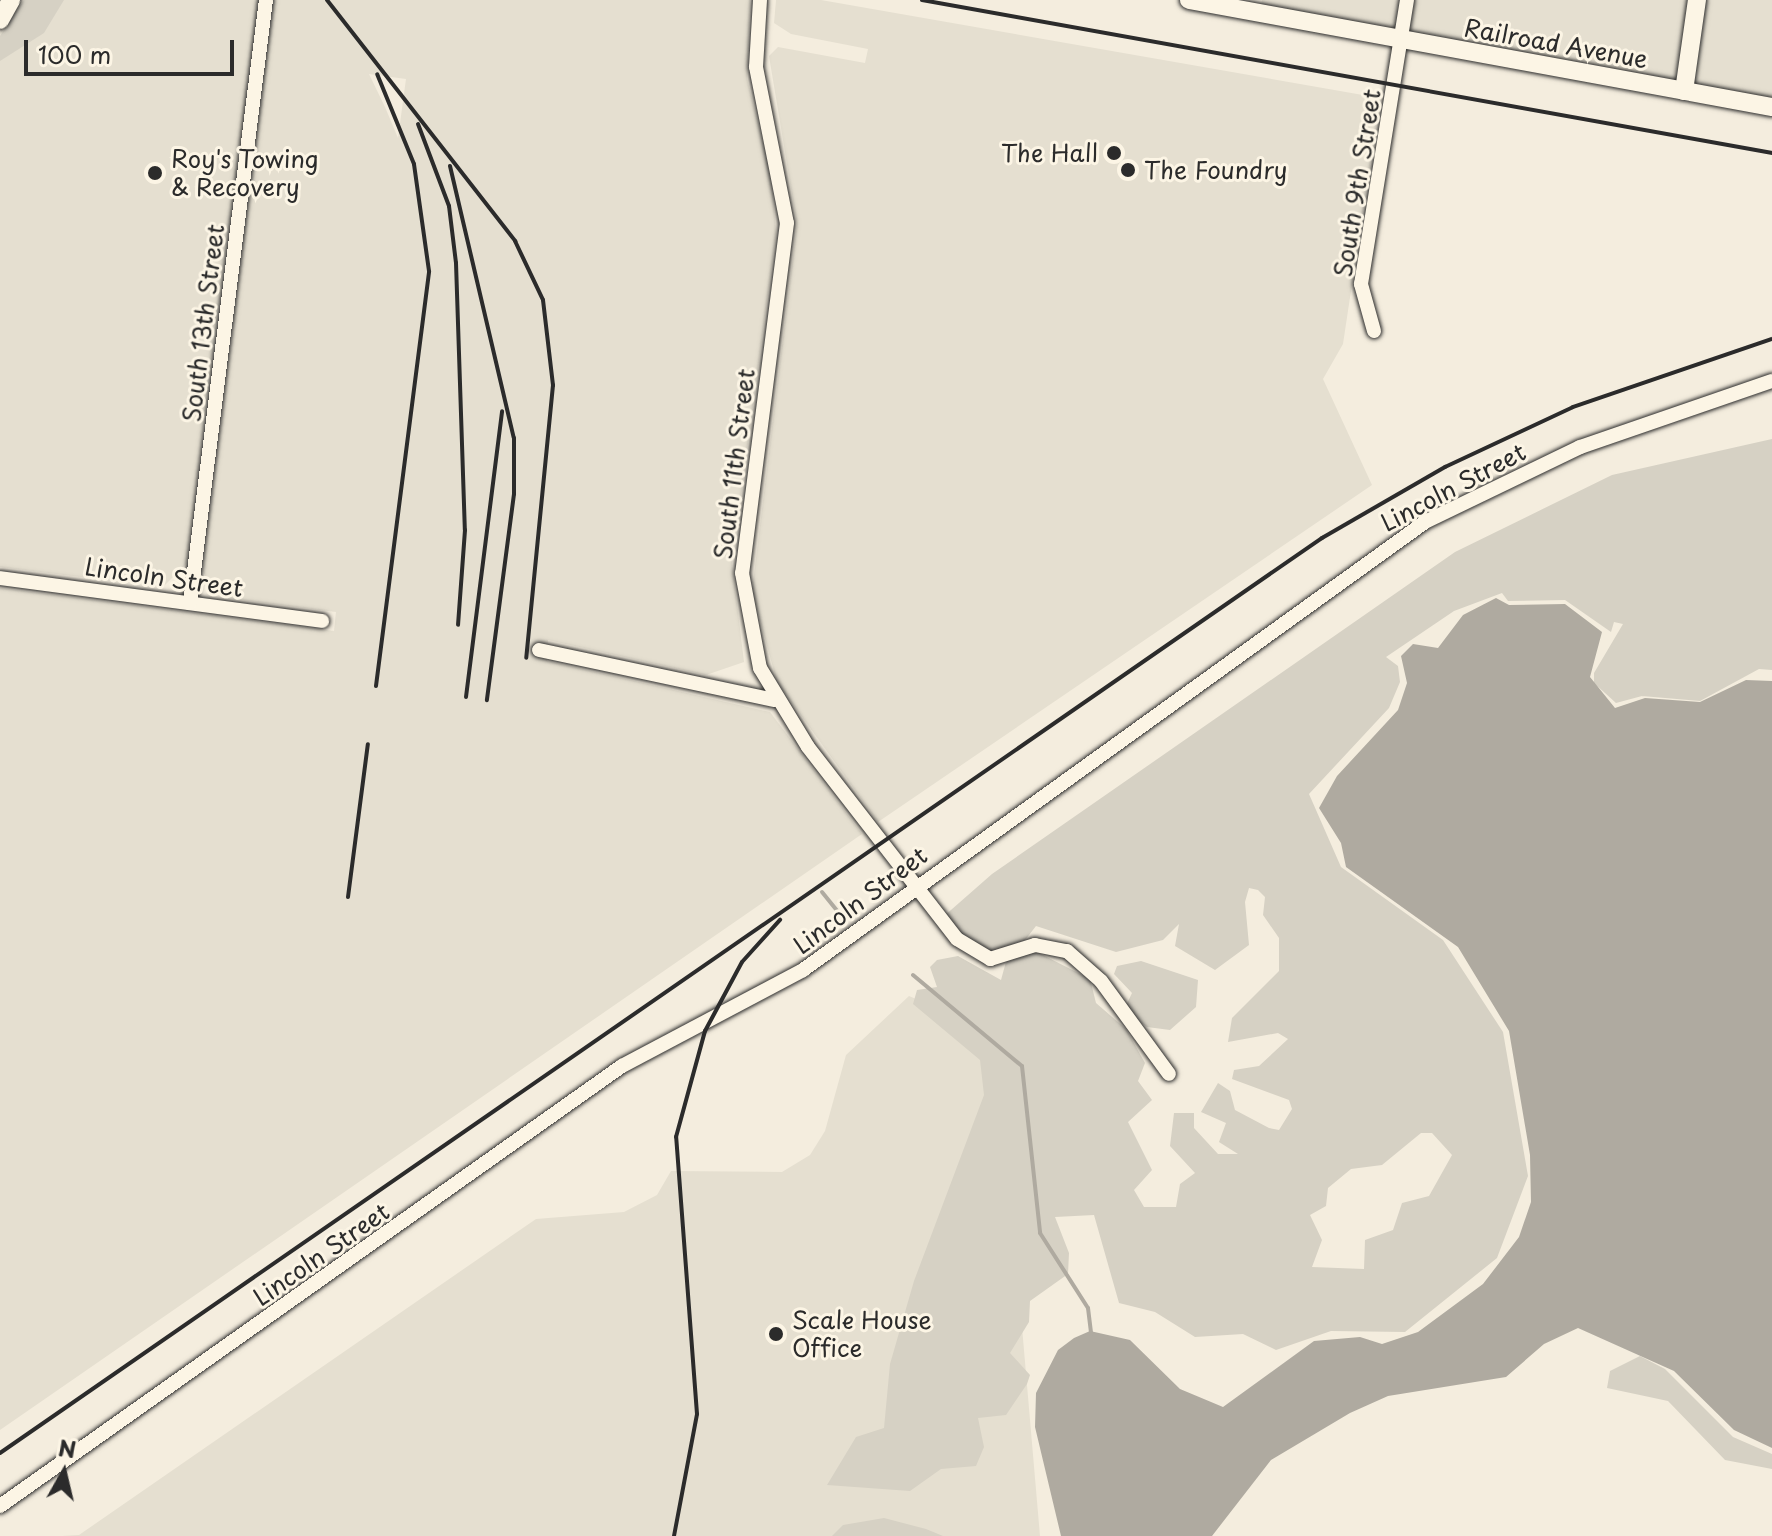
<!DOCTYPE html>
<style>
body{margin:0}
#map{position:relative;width:1772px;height:1536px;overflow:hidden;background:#f4edde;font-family:"Playpen Sans",sans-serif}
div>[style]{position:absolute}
.built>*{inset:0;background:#e5dfd0}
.green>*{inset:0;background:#d6d1c4}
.water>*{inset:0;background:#afaaa0}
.stream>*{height:4px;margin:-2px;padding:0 2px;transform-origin:2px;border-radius:2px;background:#afaaa0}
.roads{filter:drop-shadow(0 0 2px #2b2b2b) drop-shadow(0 0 2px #2b2b2b)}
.street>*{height:14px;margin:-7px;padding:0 7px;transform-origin:7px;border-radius:7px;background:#fcf5e5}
.secondary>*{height:18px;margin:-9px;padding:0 9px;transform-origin:9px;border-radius:9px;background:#fcf5e5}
.rail>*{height:4px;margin:-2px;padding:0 2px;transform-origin:2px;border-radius:2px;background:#2b2b2b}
.dots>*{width:22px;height:22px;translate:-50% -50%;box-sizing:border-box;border:4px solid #fcf5e5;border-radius:50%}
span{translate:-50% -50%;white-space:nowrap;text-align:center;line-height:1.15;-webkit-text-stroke:6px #fcf5e5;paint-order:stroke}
.street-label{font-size:24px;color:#2b2b2b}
.poi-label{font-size:24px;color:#2b2b2b}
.right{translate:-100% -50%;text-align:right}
.left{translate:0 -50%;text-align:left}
.north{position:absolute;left:24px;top:1432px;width:80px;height:80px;-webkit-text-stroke:6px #fcf5e5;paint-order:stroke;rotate:8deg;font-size:22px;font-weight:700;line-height:32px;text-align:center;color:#2b2b2b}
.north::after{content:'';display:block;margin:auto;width:28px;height:36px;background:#2b2b2b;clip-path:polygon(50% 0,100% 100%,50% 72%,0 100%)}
.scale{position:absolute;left:24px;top:40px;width:210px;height:36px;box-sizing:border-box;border:4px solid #2b2b2b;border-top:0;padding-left:10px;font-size:24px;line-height:28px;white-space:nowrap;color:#2b2b2b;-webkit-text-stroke:6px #fcf5e5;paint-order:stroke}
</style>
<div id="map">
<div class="built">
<div style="clip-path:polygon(19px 0,258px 0,186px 564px,163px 587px,0 567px,0 33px)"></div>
<div style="clip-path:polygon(evenodd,274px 0,750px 0,747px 79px,771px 174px,776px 233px,732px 563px,744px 662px,706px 675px,548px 640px,547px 661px,770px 712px,862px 834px,0 1430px,0 588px,334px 631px,336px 612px,227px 598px,212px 590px,203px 571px,274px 0,369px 74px,406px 79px,398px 138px,385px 107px,369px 74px)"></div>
<div style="clip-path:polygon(776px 0,821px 0,1380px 98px,1343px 344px,1323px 379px,1372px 485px,878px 822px,777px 682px,752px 591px,797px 224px,769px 56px,778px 47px,865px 63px,868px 49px,791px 34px,774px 23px)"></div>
<div style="clip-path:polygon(1262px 0,1772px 0,1772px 107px,1260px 13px)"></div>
<div style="clip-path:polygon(909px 996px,949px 1013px,999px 1060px,1040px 1536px,62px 1536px,79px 1535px,536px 1219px,624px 1212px,657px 1195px,671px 1171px,782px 1172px,810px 1155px,825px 1131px,846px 1055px)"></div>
</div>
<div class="green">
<div style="clip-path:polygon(24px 0,64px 0,44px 33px,0 61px,0 36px)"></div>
<div style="clip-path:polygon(evenodd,1772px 439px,1772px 670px,1759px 669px,1700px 701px,1642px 696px,1616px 703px,1594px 683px,1594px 673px,1623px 624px,1614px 622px,1611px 632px,1565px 600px,1508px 601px,1502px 593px,1454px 611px,1386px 657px,1398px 666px,1400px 682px,1389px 708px,1309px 794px,1341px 867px,1443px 940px,1503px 1032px,1528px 1176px,1497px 1258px,1405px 1332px,1331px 1331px,1276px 1350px,1243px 1334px,1195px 1337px,1155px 1312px,1119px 1303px,1094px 1215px,1055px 1217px,1069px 1253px,1068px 1274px,1030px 1301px,1029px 1322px,1010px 1353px,1030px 1375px,1027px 1384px,1006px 1415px,978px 1418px,984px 1447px,976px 1466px,941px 1469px,910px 1491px,827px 1485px,856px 1437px,884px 1428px,890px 1364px,914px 1281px,984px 1095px,980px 1060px,913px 1004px,917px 990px,937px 987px,930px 967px,937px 960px,958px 956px,1001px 980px,1007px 958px,1037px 952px,1090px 979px,1096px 1003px,1126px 1029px,1145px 1063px,1138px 1081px,1152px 1100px,1128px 1122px,1152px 1170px,1134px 1190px,1144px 1207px,1176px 1207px,1180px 1184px,1195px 1173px,1170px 1146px,1174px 1113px,1194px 1113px,1194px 1128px,1218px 1154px,1238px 1154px,1219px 1142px,1226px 1123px,1201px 1112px,1218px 1083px,1230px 1091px,1235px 1110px,1269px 1128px,1279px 1130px,1292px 1109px,1289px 1100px,1232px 1079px,1234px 1070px,1259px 1066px,1288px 1039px,1278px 1033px,1228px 1042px,1232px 1018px,1279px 971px,1279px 938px,1263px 915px,1265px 897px,1258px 890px,1249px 888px,1245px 902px,1249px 945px,1215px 970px,1175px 946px,1179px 924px,1163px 940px,1116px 952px,1036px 926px,1022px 944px,990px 953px,973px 948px,943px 917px,992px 874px,1455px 552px,1612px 475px,1772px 439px,1421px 1133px,1432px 1133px,1452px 1155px,1429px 1196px,1402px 1203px,1393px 1230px,1365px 1240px,1364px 1269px,1312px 1267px,1322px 1240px,1310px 1215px,1326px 1206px,1328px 1188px,1351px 1169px,1382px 1165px,1421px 1133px)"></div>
<div style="clip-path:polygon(1141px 961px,1198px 980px,1196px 1007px,1170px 1030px,1147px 1027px,1124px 1010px,1132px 993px,1114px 974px,1117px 966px)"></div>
<div style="clip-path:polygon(1640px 1356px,1665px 1369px,1733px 1437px,1772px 1454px,1772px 1469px,1725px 1460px,1668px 1401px,1607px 1388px,1610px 1371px)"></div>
<div style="clip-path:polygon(884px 1518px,926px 1529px,943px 1536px,832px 1536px,843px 1525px)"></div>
</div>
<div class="water">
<div style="clip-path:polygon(1496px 598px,1509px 605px,1565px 604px,1602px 632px,1590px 677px,1615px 708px,1645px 698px,1700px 702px,1746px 680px,1772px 681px,1772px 1448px,1734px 1430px,1674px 1371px,1578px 1328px,1544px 1344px,1506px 1377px,1388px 1396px,1350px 1413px,1271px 1460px,1212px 1536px,1061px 1536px,1035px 1427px,1036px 1393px,1058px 1350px,1074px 1338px,1090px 1331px,1130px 1340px,1180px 1389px,1223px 1407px,1314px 1341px,1360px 1337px,1382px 1344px,1418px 1332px,1483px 1284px,1519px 1237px,1531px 1202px,1530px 1155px,1509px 1031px,1458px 947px,1346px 867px,1341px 843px,1319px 808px,1337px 776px,1398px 710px,1407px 683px,1401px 656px,1413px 644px,1438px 648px,1463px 615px)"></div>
</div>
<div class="stream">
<div style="left:822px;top:892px;width:35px;rotate:51deg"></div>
<div style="left:913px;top:975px;width:142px;rotate:39.9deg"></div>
<div style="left:1022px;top:1066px;width:168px;rotate:83.8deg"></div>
<div style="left:1040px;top:1233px;width:89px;rotate:57.4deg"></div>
<div style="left:1088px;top:1308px;width:26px;rotate:83deg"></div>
</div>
<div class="roads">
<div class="street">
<div style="left:760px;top:0;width:67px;rotate:93.4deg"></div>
<div style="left:756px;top:67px;width:159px;rotate:78.8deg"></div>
<div style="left:787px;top:223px;width:353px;rotate:97.3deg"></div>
<div style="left:742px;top:573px;width:97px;rotate:79.3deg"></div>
<div style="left:760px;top:668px;width:92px;rotate:58.7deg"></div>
<div style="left:808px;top:747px;width:243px;rotate:52.2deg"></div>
<div style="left:957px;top:939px;width:39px;rotate:31deg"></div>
<div style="left:990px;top:959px;width:47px;rotate:-17.3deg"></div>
<div style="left:1035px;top:945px;width:33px;rotate:11deg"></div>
<div style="left:1067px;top:951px;width:45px;rotate:41.4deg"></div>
<div style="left:1101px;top:981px;width:115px;rotate:53.8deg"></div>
<div style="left:1374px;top:331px;width:49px;rotate:-105.5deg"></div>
<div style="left:1361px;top:284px;width:288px;rotate:-80.8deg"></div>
<div style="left:0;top:578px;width:325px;rotate:7.6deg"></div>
<div style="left:190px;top:603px;width:608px;rotate:-82.82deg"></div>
<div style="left:539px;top:650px;width:241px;rotate:12deg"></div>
<div style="left:0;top:1506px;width:762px;rotate:-35.28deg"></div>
<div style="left:622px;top:1066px;width:205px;rotate:-27.9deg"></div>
<div style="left:803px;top:970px;width:767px;rotate:-35.76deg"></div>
<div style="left:1425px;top:522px;width:172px;rotate:-25.8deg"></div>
<div style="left:1580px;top:447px;width:203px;rotate:-19deg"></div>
</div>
<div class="secondary">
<div style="left:1189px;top:0;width:593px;rotate:10.4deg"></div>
<div style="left:0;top:20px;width:23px;rotate:-61deg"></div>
<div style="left:1684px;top:91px;width:92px;rotate:-81.9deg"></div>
</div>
</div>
<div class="rail">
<div style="left:327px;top:0;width:306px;rotate:52deg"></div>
<div style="left:515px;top:241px;width:65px;rotate:64.6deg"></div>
<div style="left:543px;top:300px;width:86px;rotate:83.3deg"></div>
<div style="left:553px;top:385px;width:274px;rotate:95.6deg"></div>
<div style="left:922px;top:0;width:864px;rotate:10.2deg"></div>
<div style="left:418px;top:124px;width:88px;rotate:69.3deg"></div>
<div style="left:449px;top:206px;width:57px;rotate:83deg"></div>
<div style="left:456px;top:263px;width:267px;rotate:88.1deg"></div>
<div style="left:465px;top:530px;width:95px;rotate:94.2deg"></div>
<div style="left:450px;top:166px;width:279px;rotate:76.8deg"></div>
<div style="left:514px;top:438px;width:56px;rotate:90deg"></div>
<div style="left:514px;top:494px;width:208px;rotate:97.5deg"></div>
<div style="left:376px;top:686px;width:418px;rotate:-82.7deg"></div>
<div style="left:429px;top:271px;width:108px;rotate:-98deg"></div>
<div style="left:414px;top:164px;width:97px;rotate:-112.3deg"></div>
<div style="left:466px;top:697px;width:288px;rotate:-82.8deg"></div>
<div style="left:348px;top:897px;width:154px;rotate:-82.6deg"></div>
<div style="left:0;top:1453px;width:1608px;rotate:-34.69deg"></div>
<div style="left:1322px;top:538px;width:142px;rotate:-30deg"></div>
<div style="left:1445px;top:467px;width:141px;rotate:-25.1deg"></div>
<div style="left:1573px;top:407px;width:210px;rotate:-18.9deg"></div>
<div style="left:674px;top:1536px;width:124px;rotate:-79.3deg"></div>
<div style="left:697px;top:1414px;width:278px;rotate:-94.3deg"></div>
<div style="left:676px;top:1137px;width:110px;rotate:-74.7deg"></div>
<div style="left:705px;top:1031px;width:78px;rotate:-61.8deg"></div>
<div style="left:742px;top:962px;width:57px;rotate:-47.9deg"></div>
</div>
<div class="dots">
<div style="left:1114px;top:153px;background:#2b2b2b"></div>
<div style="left:1128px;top:170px;background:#2b2b2b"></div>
<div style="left:155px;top:173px;background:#2b2b2b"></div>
<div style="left:776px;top:1334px;background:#2b2b2b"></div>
</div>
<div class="street-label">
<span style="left:1556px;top:43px;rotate:10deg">Railroad Avenue</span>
<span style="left:1357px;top:183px;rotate:-81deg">South 9th Street</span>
<span style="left:203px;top:323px;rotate:-83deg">South 13th Street</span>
<span style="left:734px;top:464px;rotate:-83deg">South 11th Street</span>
<span style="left:1453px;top:487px;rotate:-28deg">Lincoln Street</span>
<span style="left:164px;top:577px;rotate:8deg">Lincoln Street</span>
<span style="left:860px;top:900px;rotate:-37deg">Lincoln Street</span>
<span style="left:321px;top:1254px;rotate:-35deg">Lincoln Street</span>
</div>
<div class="poi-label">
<span class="right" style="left:1098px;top:153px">The Hall</span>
<span class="left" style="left:171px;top:173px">Roy's Towing<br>&amp; Recovery</span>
<span class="left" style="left:1144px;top:170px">The Foundry</span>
<span class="left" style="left:792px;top:1334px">Scale House<br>Office</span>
</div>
<div class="north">N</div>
<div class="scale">100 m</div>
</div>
